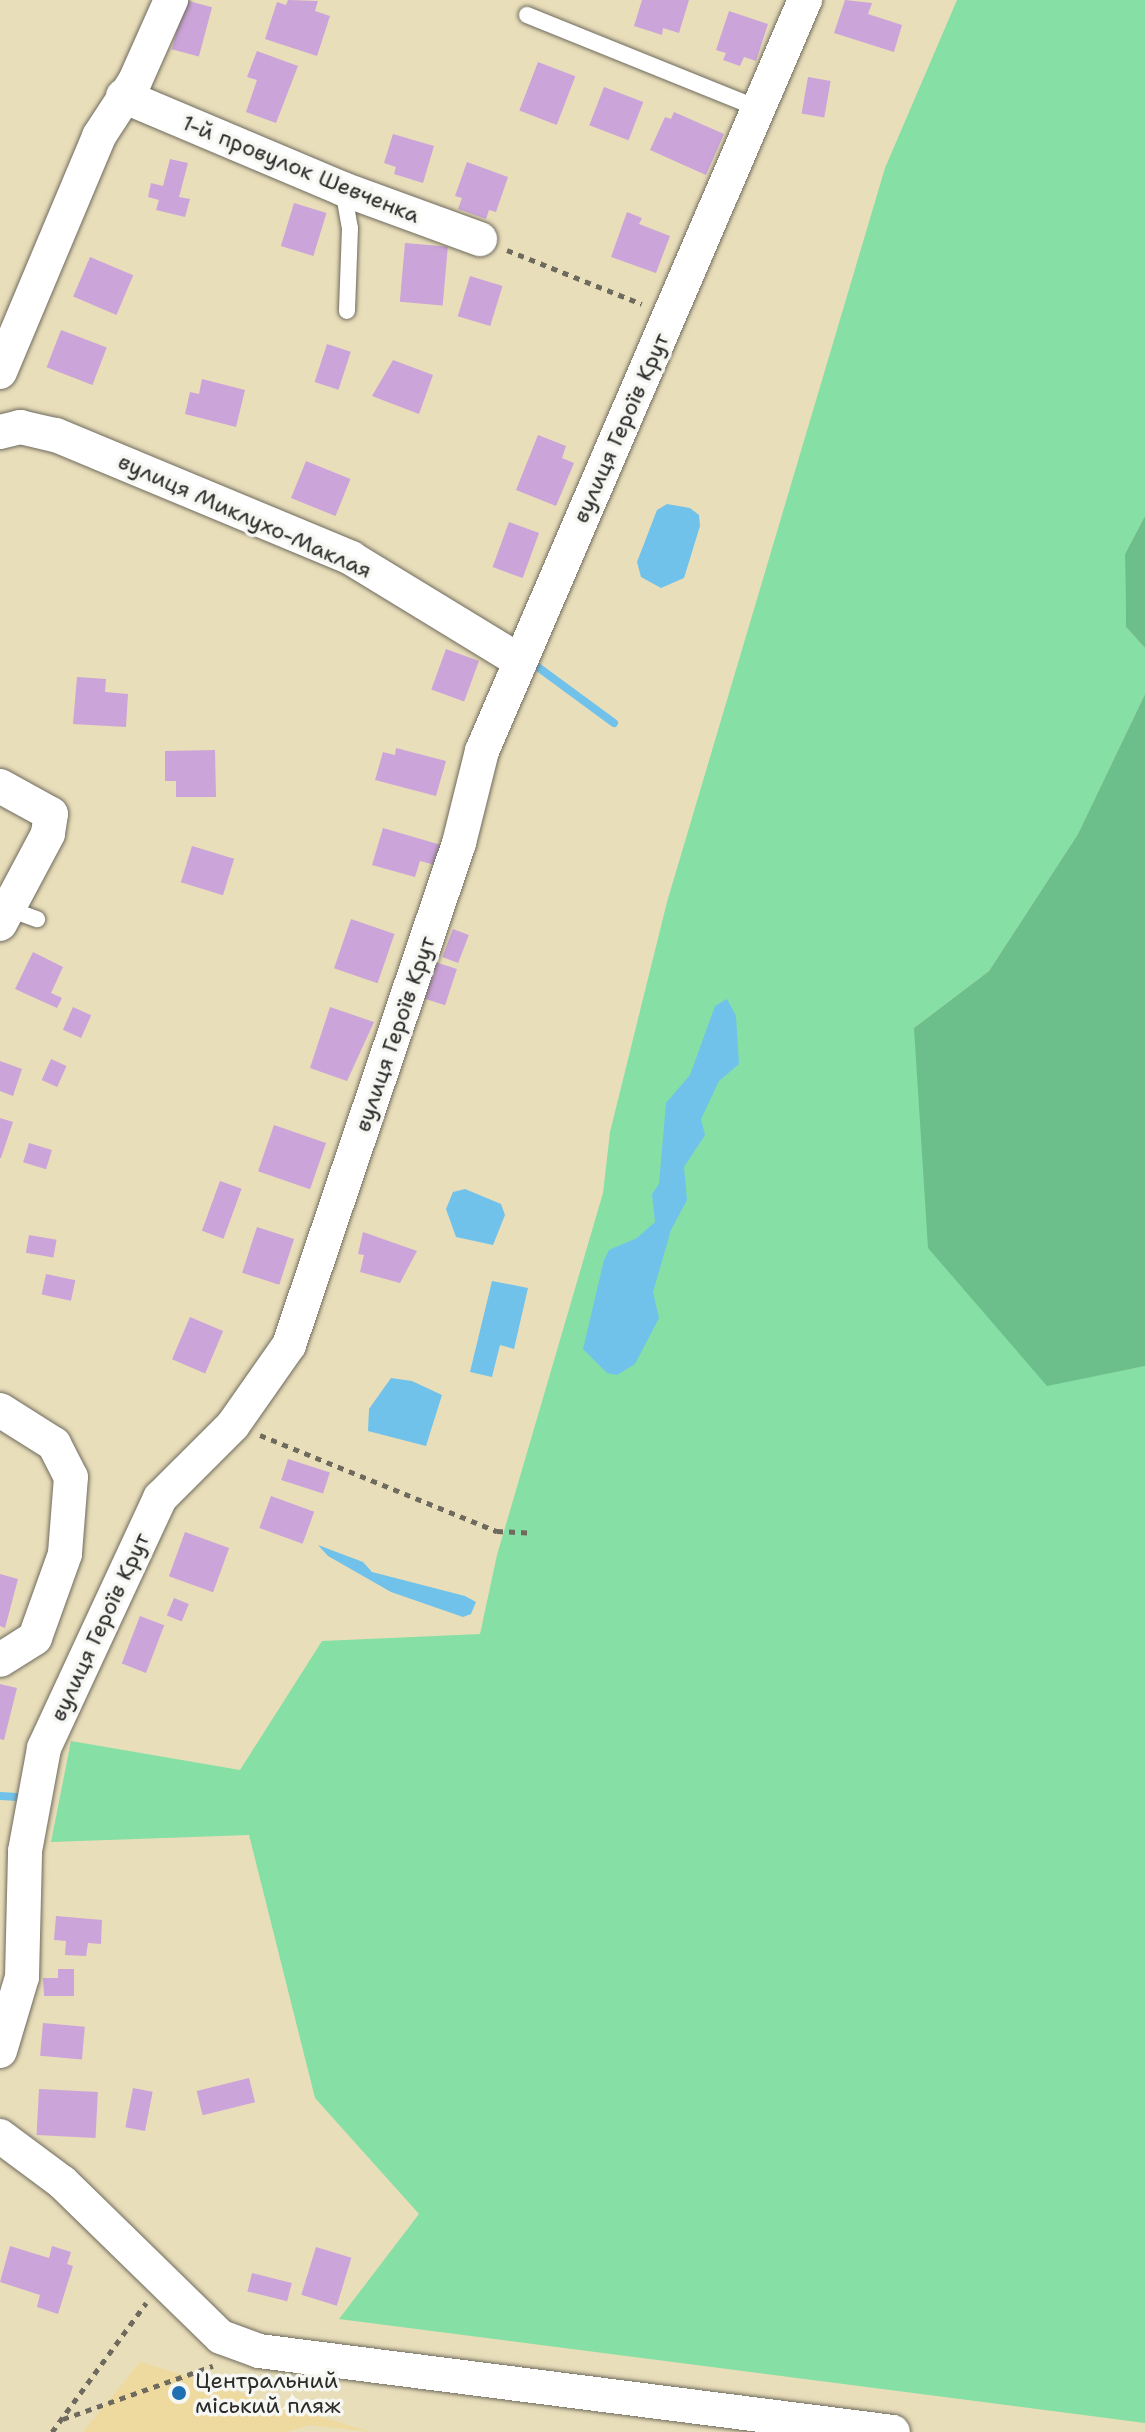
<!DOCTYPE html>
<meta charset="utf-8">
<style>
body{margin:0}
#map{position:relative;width:1145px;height:2432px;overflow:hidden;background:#e9deba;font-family:"Shantell Sans",sans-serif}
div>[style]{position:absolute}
.green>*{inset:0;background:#86dfa4}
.forest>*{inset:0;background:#6cbe8a}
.sand>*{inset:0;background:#eeda9e}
.water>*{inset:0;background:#70c2eb}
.stream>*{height:8px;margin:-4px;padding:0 4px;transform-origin:4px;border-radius:4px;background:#70c2eb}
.building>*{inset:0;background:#cba4d9;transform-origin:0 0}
.path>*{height:5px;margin-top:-2.5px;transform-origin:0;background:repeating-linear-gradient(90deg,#6e6a5d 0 6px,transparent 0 12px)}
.roads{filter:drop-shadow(0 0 2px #6e6a5d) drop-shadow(0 0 2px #6e6a5d)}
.lane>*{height:16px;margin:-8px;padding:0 8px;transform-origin:8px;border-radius:8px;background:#fff}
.street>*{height:34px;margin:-17px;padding:0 17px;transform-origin:17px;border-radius:17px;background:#fff}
.dots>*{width:22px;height:22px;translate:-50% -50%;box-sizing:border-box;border:4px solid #f6f6f2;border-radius:50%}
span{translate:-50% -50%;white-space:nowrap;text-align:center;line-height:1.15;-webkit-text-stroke:7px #f6f6f2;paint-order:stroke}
.street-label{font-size:22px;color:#2b2b2b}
.poi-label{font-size:22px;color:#2b2b2b}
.left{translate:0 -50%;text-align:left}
</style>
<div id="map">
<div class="green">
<div style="clip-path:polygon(957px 0,1145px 0,1145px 516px,1125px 554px,1126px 627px,1145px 648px,1145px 694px,1078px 834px,989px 971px,914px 1028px,1047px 1385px,1145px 1366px,1145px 2423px,339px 2319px,419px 2214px,315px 2098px,249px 1835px,51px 1842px,71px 1741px,240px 1770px,322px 1641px,480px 1634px,497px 1555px,603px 1193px,610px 1132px,667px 902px,885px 168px)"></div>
</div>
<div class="forest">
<div style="clip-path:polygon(1145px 516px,1145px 648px,1126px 627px,1125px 554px)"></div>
<div style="clip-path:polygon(1145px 694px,1145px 1366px,1047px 1386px,928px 1248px,914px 1028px,989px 971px,1078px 834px)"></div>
</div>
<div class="sand">
<div style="clip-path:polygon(140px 2362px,371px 2432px,310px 2425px,286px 2432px,83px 2432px)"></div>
</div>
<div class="water">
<div style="clip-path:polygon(667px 504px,690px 508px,699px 515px,700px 526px,684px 578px,661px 588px,641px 577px,637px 562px,657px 510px)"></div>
<div style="clip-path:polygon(727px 999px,736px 1016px,739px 1064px,719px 1081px,701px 1119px,705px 1135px,684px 1167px,687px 1200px,671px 1230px,653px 1292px,659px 1318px,635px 1364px,617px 1375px,607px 1373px,583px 1349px,604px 1260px,609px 1250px,637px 1238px,655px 1222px,652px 1194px,659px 1184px,666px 1103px,690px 1075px,715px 1006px)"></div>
<div style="clip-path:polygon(465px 1189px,501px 1204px,505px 1215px,493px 1245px,456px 1237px,446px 1209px,453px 1192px)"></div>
<div style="clip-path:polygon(492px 1281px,528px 1288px,514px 1349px,500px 1345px,492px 1377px,470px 1372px)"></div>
<div style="clip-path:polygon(391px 1378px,412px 1381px,442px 1395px,426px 1446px,368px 1431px,369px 1409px)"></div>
<div style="clip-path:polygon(318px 1545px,363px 1562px,372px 1572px,465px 1596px,476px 1602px,471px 1614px,463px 1617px,391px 1592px,328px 1556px)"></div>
</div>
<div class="stream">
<div style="left:535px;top:665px;width:98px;rotate:36.3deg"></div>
<div style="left:0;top:1796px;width:22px;rotate:3deg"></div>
</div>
<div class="building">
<div style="left:185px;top:0;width:28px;height:51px;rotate:15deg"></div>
<div style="clip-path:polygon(288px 0,318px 1px,315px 11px,330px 16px,317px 56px,265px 39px,277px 2px,286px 5px)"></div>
<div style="clip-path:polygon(642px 0,689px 0,679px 33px,663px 28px,662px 35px,634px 26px)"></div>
<div style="clip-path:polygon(845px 0,872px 3px,868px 14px,902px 25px,894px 52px,834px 33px)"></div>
<div style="clip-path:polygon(729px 11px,768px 24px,756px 61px,744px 57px,740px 66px,723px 60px,726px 53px,716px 50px)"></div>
<div style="clip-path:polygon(257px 51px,298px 66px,276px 123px,246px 112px,257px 80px,247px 77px)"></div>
<div style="left:538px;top:62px;width:40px;height:52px;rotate:21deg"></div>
<div style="left:808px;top:77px;width:23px;height:37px;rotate:10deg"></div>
<div style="left:604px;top:87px;width:42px;height:41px;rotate:21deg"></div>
<div style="clip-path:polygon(674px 112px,724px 134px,706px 175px,650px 150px,665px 117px,671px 119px)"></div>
<div style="clip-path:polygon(393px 134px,434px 146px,423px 183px,394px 174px,396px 167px,384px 163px)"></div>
<div style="clip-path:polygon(170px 159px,188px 163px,179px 197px,190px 199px,185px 217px,156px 210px,159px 200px,148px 197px,151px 183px,163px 186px)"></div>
<div style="clip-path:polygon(467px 162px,508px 177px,496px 212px,489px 210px,486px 219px,458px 209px,462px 198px,455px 196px)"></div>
<div style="left:294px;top:203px;width:34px;height:45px;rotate:17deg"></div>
<div style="clip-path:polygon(627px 212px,642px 218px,639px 224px,670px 236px,656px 273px,611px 257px)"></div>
<div style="left:405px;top:243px;width:43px;height:59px;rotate:5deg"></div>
<div style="left:90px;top:257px;width:47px;height:43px;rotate:23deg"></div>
<div style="left:470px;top:276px;width:34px;height:42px;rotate:17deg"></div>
<div style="left:61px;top:330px;width:49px;height:40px;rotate:21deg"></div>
<div style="left:327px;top:344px;width:25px;height:40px;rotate:18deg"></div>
<div style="clip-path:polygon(393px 360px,433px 375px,419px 414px,372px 396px)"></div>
<div style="clip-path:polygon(202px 379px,245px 390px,236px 427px,185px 414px,190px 392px,199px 394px)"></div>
<div style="clip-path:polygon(538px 435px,566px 446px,562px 458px,574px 463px,556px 506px,516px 490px)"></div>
<div style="left:306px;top:461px;width:48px;height:40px;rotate:22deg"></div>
<div style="left:509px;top:522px;width:32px;height:48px;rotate:20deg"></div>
<div style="left:446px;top:649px;width:35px;height:43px;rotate:20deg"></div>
<div style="clip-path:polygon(77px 677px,106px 679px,105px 692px,128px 694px,126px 727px,73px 724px)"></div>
<div style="clip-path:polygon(396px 748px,446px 761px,436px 796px,375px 780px,383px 752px,395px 755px)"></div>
<div style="clip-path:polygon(215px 750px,216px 797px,176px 797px,176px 781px,165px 781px,165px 751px)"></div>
<div style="clip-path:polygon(383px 828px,441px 845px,435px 865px,420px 861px,415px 877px,372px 865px)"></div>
<div style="left:192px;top:846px;width:44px;height:38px;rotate:17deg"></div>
<div style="left:351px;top:919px;width:46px;height:52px;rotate:19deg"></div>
<div style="left:453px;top:929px;width:17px;height:30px;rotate:21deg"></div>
<div style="clip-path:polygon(33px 952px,63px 967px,51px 993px,62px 998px,57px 1008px,15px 989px)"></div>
<div style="left:435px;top:962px;width:23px;height:38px;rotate:18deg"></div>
<div style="left:73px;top:1007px;width:20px;height:25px;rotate:24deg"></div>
<div style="clip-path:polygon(330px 1007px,374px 1022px,347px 1081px,310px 1068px)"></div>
<div style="left:51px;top:1059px;width:17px;height:23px;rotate:24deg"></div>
<div style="clip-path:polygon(0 1061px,22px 1069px,13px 1096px,0 1091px)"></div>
<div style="clip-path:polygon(0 1118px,13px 1122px,1px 1158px,0 1158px)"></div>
<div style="left:274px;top:1125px;width:55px;height:49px;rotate:19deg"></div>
<div style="left:29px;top:1143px;width:24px;height:20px;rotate:17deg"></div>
<div style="left:220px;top:1181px;width:23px;height:53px;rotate:20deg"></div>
<div style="left:257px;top:1227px;width:39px;height:48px;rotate:18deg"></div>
<div style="clip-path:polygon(363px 1232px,417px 1251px,400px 1283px,360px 1272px,364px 1255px,358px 1254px)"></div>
<div style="left:29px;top:1235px;width:28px;height:18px;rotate:10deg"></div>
<div style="left:46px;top:1274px;width:30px;height:21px;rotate:12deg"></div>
<div style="left:190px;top:1317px;width:36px;height:46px;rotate:23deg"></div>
<div style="left:288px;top:1459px;width:44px;height:22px;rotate:18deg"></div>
<div style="left:271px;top:1496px;width:46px;height:34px;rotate:20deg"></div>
<div style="left:185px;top:1532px;width:47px;height:47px;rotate:20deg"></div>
<div style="clip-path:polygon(0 1574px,18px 1579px,5px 1628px,0 1626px)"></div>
<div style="left:174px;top:1598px;width:16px;height:19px;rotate:22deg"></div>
<div style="left:140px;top:1616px;width:26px;height:51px;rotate:21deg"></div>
<div style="clip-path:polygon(0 1684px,17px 1688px,4px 1740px,0 1739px)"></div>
<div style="clip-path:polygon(56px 1916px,102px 1920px,101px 1944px,88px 1943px,86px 1956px,65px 1955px,66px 1941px,54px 1940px)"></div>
<div style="clip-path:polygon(58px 1969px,74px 1969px,74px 1996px,44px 1996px,43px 1978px,58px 1978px)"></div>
<div style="left:43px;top:2023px;width:42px;height:33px;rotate:5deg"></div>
<div style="left:249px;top:2078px;width:25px;height:54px;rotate:76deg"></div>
<div style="left:133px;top:2088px;width:20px;height:40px;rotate:11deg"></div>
<div style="left:39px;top:2089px;width:59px;height:46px;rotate:3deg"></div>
<div style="clip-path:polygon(10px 2246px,49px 2258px,52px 2246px,71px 2252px,67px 2264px,73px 2266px,58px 2314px,37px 2307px,40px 2295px,0 2282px)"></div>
<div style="left:316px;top:2247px;width:37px;height:50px;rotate:17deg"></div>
<div style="left:252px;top:2273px;width:41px;height:19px;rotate:14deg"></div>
</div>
<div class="path">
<div style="left:507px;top:250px;width:145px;rotate:21.8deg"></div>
<div style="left:260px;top:1435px;width:256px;rotate:22.1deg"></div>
<div style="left:497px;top:1531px;width:35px;rotate:3deg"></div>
<div style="left:63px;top:2419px;width:159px;rotate:-19.5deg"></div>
<div style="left:52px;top:2432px;width:160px;rotate:-53.9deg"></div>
</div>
<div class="roads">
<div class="lane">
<div style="left:527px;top:15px;width:253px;rotate:22deg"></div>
<div style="left:343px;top:189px;width:40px;rotate:80deg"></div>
<div style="left:350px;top:228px;width:83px;rotate:92.1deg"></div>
<div style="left:9px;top:909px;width:30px;rotate:20deg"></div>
</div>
<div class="street">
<div style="left:123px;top:96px;width:239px;rotate:22.9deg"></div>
<div style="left:343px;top:189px;width:146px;rotate:20.1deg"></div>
<div style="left:0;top:372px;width:256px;rotate:-67.2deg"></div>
<div style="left:99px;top:136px;width:66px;rotate:-56.8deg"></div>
<div style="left:135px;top:81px;width:89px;rotate:-66deg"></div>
<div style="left:0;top:432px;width:21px;rotate:-14deg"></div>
<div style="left:20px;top:427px;width:37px;rotate:13deg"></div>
<div style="left:56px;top:435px;width:320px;rotate:22.6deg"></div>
<div style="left:351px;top:558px;width:198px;rotate:31.4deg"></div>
<div style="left:0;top:786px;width:58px;rotate:28.8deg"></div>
<div style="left:51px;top:814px;width:20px;rotate:99deg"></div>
<div style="left:48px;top:834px;width:102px;rotate:118.1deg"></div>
<div style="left:0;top:1410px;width:64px;rotate:32.2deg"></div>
<div style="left:54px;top:1444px;width:37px;rotate:63deg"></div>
<div style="left:71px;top:1477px;width:77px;rotate:94.5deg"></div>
<div style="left:65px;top:1554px;width:89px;rotate:109.7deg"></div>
<div style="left:35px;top:1638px;width:41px;rotate:147.8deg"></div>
<div style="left:0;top:2051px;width:77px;rotate:-73.4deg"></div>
<div style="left:22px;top:1977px;width:126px;rotate:-88.6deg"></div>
<div style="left:25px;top:1851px;width:105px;rotate:-79.5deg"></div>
<div style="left:44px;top:1748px;width:276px;rotate:-65.1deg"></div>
<div style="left:160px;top:1498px;width:103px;rotate:-45deg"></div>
<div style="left:233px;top:1425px;width:98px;rotate:-55deg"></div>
<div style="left:289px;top:1345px;width:530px;rotate:-71.29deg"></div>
<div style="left:459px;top:843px;width:95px;rotate:-76deg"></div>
<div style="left:482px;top:751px;width:818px;rotate:-66.73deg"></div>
<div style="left:0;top:2136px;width:77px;rotate:36.6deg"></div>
<div style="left:62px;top:2182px;width:222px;rotate:44.3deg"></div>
<div style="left:221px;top:2337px;width:40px;rotate:20.2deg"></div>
<div style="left:259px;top:2351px;width:639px;rotate:7.28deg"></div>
</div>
</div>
<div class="dots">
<div style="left:179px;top:2393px;background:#1f6fb2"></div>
</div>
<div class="street-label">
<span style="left:301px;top:169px;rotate:22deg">1-й провулок Шевченка</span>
<span style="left:621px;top:428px;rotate:-66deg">вулиця Героїв Крут</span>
<span style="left:245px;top:516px;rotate:24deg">вулиця Миклухо-Маклая</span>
<span style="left:395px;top:1034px;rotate:-71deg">вулиця Героїв Крут</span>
<span style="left:100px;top:1627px;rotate:-65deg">вулиця Героїв Крут</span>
</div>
<div class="poi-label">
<span class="left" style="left:195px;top:2393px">Центральний<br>міський пляж</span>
</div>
</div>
